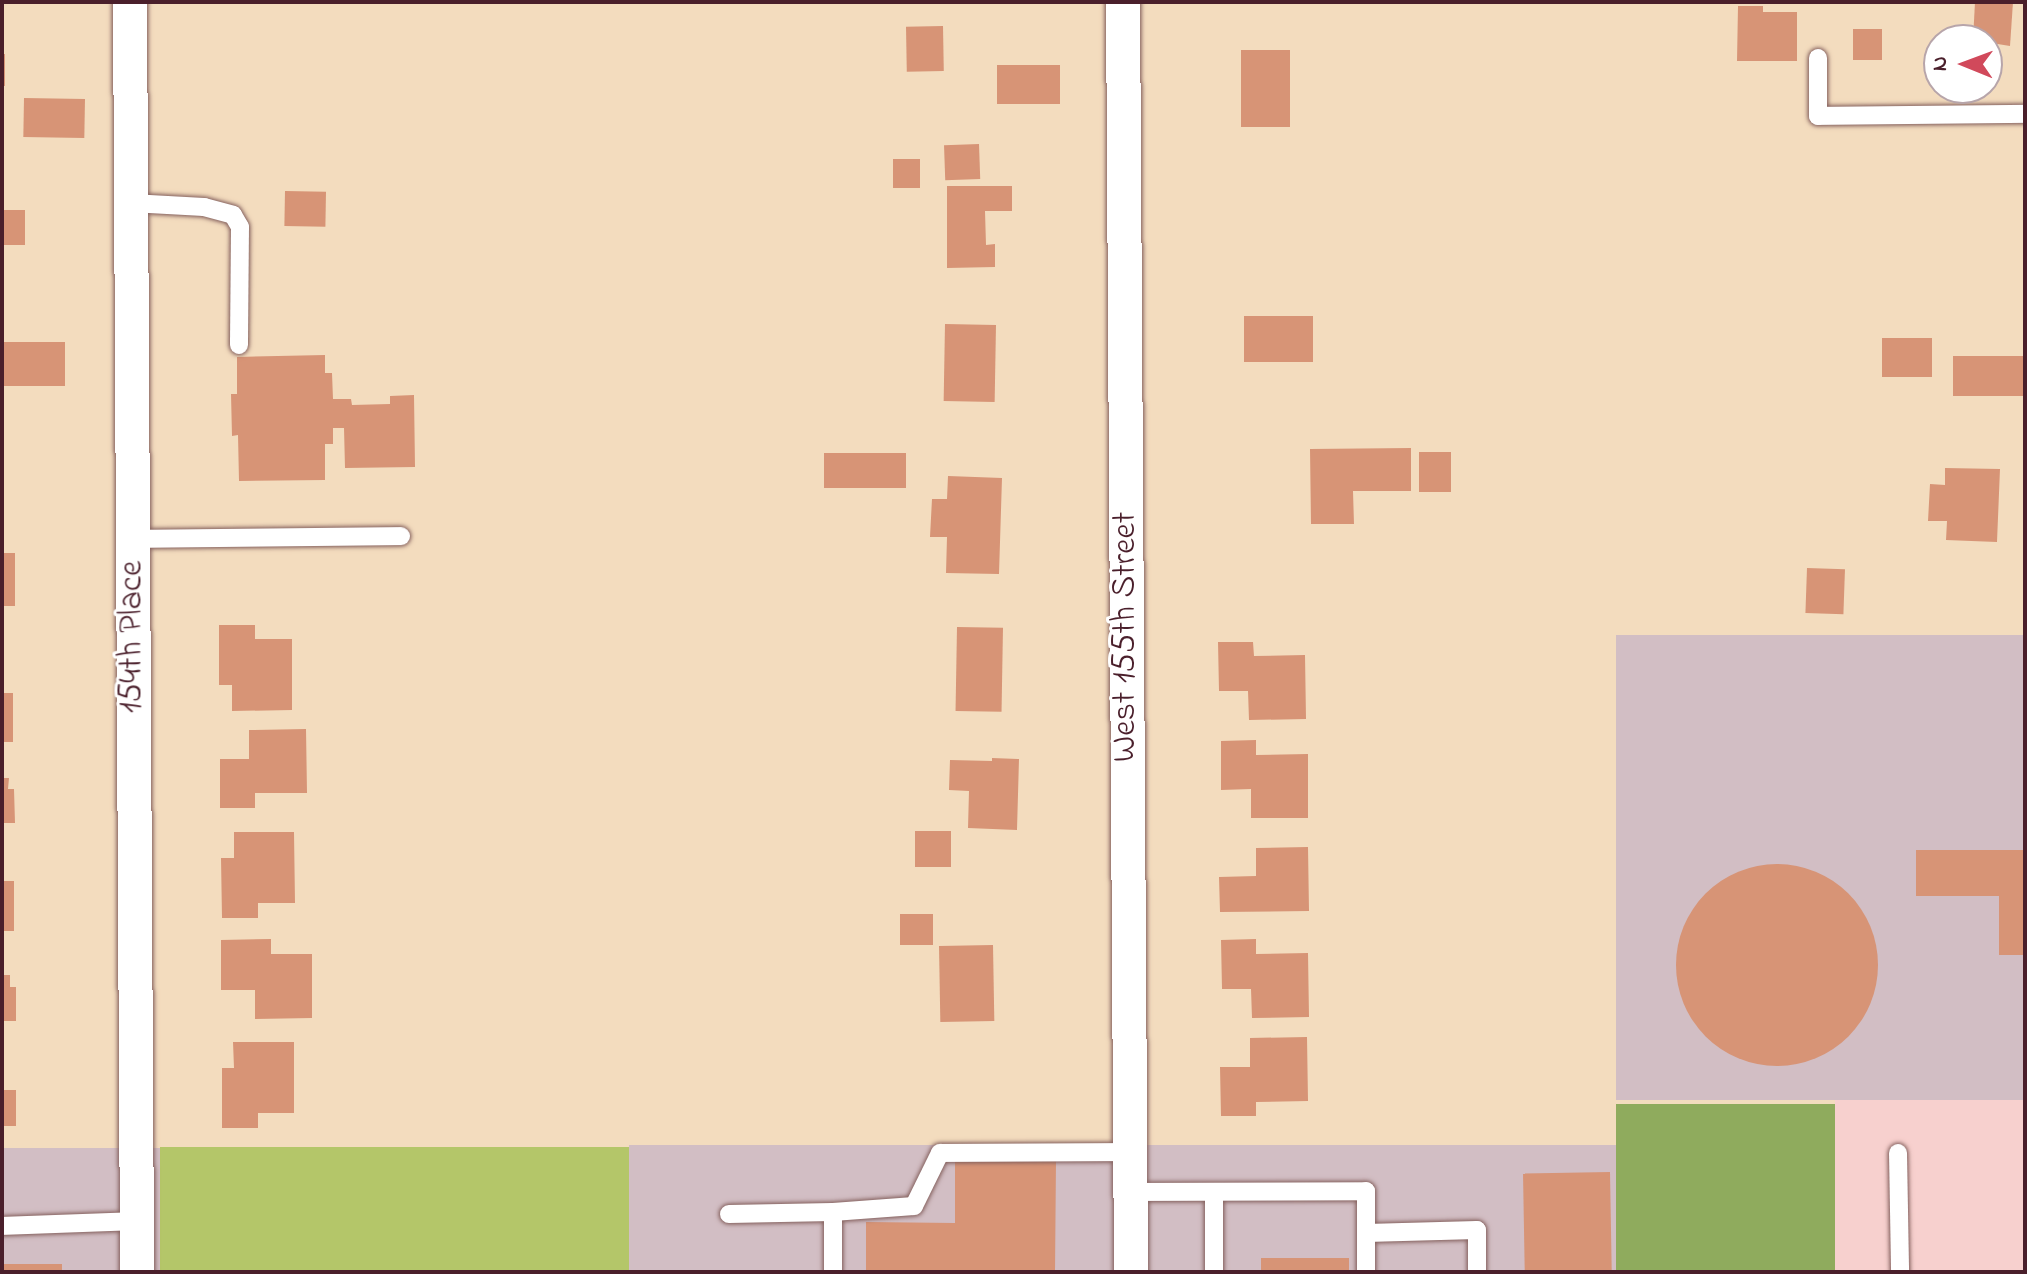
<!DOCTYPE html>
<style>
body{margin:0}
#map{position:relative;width:2027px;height:1274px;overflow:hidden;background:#f3dcbe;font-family:"Indie Flower",sans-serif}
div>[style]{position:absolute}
.built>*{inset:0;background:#f7d0ce;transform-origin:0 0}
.industrial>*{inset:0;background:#d2bec4;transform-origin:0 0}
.green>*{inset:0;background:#b4c669;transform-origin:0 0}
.forest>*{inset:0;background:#8fab5d;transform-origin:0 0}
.building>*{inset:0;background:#d79476;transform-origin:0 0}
.round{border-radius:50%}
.roads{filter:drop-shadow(0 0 2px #85615e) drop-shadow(0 0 2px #85615e)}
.lane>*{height:18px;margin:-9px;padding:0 9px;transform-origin:9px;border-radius:9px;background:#fff}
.street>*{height:34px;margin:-17px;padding:0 17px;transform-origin:17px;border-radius:17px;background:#fff}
span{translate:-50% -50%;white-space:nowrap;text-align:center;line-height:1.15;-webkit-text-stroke:6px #fff;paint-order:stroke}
.street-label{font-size:34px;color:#4a1f2b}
.frame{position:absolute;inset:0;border:4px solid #4a1f2b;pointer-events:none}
.north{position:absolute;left:1923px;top:24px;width:80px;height:80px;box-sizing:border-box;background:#fff;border:2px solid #b7a5aa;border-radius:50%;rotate:271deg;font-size:22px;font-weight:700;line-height:32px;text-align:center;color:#4a1f2b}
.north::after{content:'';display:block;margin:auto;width:28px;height:36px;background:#d1495b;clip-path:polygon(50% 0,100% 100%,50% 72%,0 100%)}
</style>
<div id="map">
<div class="built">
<div style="left:2025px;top:1100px;width:172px;height:190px;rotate:90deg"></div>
</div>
<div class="industrial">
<div style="left:2025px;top:635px;width:465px;height:409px;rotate:90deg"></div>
<div style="left:1616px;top:1145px;width:127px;height:987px;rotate:90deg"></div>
<div style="left:160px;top:1148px;width:124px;height:158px;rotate:90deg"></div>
</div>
<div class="green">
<div style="left:629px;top:1147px;width:125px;height:469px;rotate:90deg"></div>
</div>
<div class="forest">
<div style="left:1835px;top:1104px;width:168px;height:219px;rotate:90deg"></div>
</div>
<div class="building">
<div style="clip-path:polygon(1975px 2px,2013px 2px,2010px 46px,1973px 40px)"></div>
<div style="clip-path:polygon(1738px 6px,1763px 6px,1763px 12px,1797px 12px,1797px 61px,1737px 61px)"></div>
<div style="left:943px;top:26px;width:45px;height:37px;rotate:89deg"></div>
<div style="left:1882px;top:29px;width:31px;height:29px;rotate:90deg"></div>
<div style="left:1241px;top:50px;width:49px;height:77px"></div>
<div style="left:2px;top:54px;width:3px;height:32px"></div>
<div style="left:997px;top:65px;width:63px;height:39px"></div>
<div style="left:24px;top:98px;width:61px;height:39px;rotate:1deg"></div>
<div style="left:979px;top:144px;width:35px;height:35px;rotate:88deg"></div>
<div style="left:920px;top:159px;width:29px;height:27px;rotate:90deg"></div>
<div style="clip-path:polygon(947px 186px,1012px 186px,1012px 211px,985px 211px,986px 245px,995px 244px,995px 267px,947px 268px)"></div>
<div style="left:285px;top:191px;width:41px;height:35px;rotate:1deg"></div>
<div style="left:2px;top:210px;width:23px;height:35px"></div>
<div style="left:1244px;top:316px;width:69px;height:46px"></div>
<div style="left:945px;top:324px;width:51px;height:77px;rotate:1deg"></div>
<div style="left:1882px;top:338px;width:50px;height:39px"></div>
<div style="left:65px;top:342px;width:44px;height:63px;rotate:90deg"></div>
<div style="clip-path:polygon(325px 355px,325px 373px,332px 373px,333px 399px,351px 399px,352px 405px,390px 404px,390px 396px,414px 395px,415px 467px,345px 468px,344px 428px,333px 428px,333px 444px,325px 444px,325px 480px,239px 481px,238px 435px,232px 436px,231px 394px,237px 394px,237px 357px)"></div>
<div style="left:1953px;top:356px;width:72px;height:40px"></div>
<div style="clip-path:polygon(1411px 448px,1411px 491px,1353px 491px,1354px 524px,1311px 524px,1310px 449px)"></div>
<div style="left:1419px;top:452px;width:32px;height:40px"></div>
<div style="left:906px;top:453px;width:35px;height:82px;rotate:90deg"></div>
<div style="clip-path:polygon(1945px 468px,2000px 469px,1997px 542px,1946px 540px,1947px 521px,1928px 521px,1930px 484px,1945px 485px)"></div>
<div style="clip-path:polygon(948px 476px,1002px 478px,999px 574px,946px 573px,947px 537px,930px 537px,932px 499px,947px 499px)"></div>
<div style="left:2px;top:553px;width:13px;height:53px"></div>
<div style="left:1807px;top:568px;width:38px;height:45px;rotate:2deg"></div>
<div style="clip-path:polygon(219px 625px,255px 625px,255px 639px,292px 639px,292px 710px,232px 711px,232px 685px,219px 685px)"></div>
<div style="left:957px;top:627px;width:46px;height:84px;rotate:1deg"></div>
<div style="clip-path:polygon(1218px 642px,1253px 642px,1254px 656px,1305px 655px,1306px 719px,1249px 720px,1248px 691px,1219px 691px)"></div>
<div style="left:2px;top:693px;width:11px;height:49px"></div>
<div style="clip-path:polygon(306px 729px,307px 793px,255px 793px,255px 808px,220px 808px,220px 759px,249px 759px,249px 730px)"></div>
<div style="clip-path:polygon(1256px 740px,1256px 755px,1308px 754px,1308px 818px,1251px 818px,1251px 789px,1221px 790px,1221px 741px)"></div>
<div style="clip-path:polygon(992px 758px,1019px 759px,1017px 830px,968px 828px,969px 791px,949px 790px,950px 760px,992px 761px)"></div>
<div style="clip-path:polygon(2px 778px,9px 778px,8px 789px,14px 789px,15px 823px,2px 823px)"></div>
<div style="left:915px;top:831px;width:36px;height:36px"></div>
<div style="clip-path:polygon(234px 832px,294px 832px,295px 903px,258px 903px,258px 918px,222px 918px,221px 858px,234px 858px)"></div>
<div style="clip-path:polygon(1308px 847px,1309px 911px,1220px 912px,1219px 877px,1256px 876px,1256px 848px)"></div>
<div style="clip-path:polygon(1916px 850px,2025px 850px,2025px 955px,1999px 955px,1999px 896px,1916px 896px)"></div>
<div class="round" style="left:1676px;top:864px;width:202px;height:202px"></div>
<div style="left:2px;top:881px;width:12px;height:50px"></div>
<div style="left:900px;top:914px;width:33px;height:31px"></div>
<div style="clip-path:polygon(271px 939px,271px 954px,312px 954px,312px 1018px,255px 1019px,255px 990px,221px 990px,221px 940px)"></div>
<div style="clip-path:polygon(1256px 939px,1256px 954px,1308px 953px,1309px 1017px,1252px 1018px,1251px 989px,1222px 989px,1221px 940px)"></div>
<div style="left:993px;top:945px;width:76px;height:54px;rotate:89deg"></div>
<div style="clip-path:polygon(2px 975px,10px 975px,10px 987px,16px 987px,16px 1021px,2px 1021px)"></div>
<div style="clip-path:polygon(1307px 1037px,1308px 1101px,1256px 1102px,1256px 1116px,1221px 1116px,1220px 1067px,1250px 1067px,1250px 1038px)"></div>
<div style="clip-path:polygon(233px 1042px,294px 1042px,294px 1113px,258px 1113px,258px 1128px,222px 1128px,222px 1068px,234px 1068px)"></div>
<div style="left:2px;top:1090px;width:14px;height:36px"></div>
<div style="clip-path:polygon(955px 1161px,1056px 1161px,1055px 1272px,866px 1272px,866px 1222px,955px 1223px)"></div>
<div style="left:1610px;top:1172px;width:100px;height:87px;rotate:89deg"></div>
<div style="left:1349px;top:1258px;width:14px;height:88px;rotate:90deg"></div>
<div style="left:2px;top:1264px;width:60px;height:8px"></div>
</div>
<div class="roads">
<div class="lane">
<div style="left:1818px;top:58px;width:58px;rotate:90deg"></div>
<div style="left:1818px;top:116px;width:207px;rotate:-0.6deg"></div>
<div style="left:131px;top:203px;width:73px;rotate:3.1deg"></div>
<div style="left:204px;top:207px;width:30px;rotate:15deg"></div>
<div style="left:233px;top:215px;width:14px;rotate:60deg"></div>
<div style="left:240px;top:227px;width:118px;rotate:90.5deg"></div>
<div style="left:133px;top:539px;width:268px;rotate:-0.6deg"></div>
<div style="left:1898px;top:1153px;width:119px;rotate:89deg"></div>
<div style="left:1131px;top:1192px;width:235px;rotate:-0.2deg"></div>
<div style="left:1366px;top:1191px;width:81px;rotate:90deg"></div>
<div style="left:1214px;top:1193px;width:79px;rotate:90deg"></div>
<div style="left:729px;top:1214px;width:104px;rotate:-1.1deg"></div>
<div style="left:2px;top:1226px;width:134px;rotate:-2.1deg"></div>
<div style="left:1366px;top:1233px;width:111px;rotate:-1.5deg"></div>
<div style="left:1477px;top:1230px;width:42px;rotate:90deg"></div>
<div style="left:833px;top:1272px;width:60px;rotate:-90deg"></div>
<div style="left:833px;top:1212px;width:81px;rotate:-4.2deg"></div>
<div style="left:914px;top:1206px;width:59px;rotate:-63.9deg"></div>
<div style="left:940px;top:1153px;width:190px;rotate:-0.3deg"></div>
</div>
<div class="street">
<div style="left:130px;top:2px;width:1270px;rotate:89.68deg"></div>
<div style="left:1123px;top:2px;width:1270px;rotate:89.64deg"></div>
</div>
</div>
<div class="street-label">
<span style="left:133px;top:637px;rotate:-90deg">154th Place</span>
<span style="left:1127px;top:637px;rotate:-90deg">West 155th Street</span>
</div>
<div class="frame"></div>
<div class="north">N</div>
</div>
